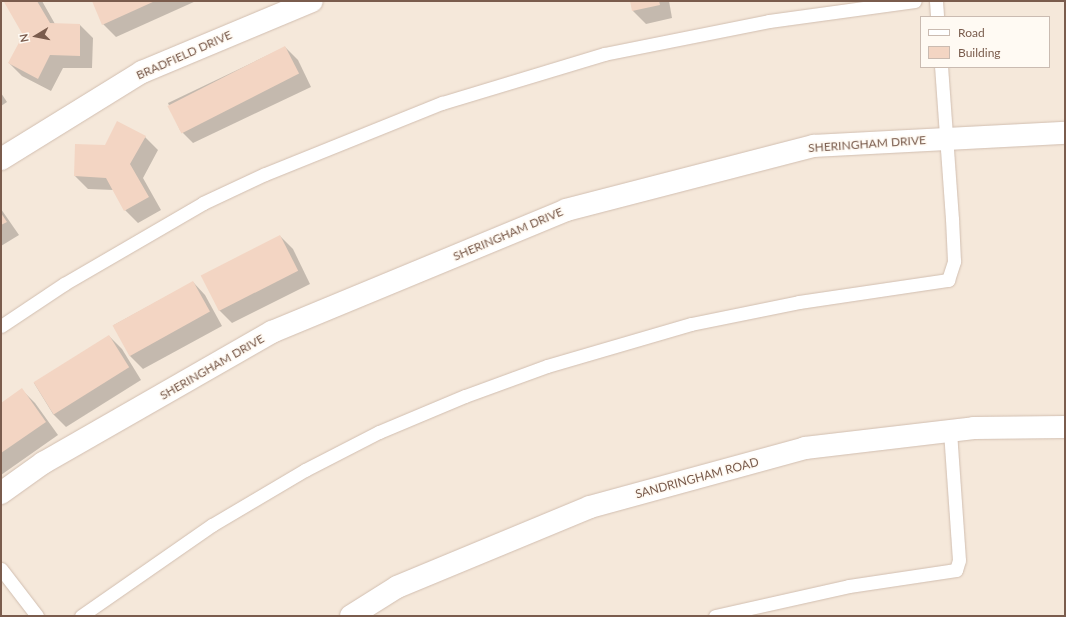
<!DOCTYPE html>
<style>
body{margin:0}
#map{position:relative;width:1066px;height:617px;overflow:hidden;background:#fdf6ec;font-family:Lato,sans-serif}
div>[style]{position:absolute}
.residential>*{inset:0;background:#f5e8da}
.shadow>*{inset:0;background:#0003}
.building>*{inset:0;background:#f3d5c3;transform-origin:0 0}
.roads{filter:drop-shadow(0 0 1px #d1beb0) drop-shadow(0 0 1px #d1beb0)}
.lane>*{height:13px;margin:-6.5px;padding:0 6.5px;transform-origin:6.5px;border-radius:6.5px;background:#fff}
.street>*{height:22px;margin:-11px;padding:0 11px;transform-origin:11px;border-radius:11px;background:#fff}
span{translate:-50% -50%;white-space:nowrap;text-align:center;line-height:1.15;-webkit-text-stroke:3px #fffaf3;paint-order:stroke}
.street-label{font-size:12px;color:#7a5c4d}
.frame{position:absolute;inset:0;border:2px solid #7a5c4d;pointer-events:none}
.legend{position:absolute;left:920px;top:16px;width:130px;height:52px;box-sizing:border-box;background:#fffaf3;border:1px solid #cabbb1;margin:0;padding:5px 7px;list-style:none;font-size:12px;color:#7a5c4d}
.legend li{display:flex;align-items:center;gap:8px;height:20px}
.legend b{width:20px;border:1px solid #cabbb1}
.north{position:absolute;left:16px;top:16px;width:40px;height:40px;-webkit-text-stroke:3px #fffaf3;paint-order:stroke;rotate:260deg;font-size:11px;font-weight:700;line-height:16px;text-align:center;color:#7a5c4d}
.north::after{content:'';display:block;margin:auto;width:14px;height:18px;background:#7a5c4d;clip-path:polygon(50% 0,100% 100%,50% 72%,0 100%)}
</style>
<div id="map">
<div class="residential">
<div style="clip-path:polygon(evenodd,1px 1px,1065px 1px,1065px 616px,1px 616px,1px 1px,921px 17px,1049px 17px,1049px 67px,921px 67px,921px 17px)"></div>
</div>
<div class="shadow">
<div style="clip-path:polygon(42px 1px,55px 24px,80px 25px,93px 38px,92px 68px,63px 68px,51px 91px,22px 76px,9px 63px,24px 35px,6px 2px)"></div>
<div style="clip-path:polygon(93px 1px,196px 1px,116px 37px,103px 24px)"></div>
<div style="clip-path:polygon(631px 1px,669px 1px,672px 18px,646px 24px,633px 11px)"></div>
<div style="clip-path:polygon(285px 47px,298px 60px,311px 87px,193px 143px,180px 130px,168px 103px)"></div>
<div style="clip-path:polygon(1px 93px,7px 102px,1px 106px)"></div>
<div style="clip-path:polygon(145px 137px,158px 150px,143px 178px,161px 210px,138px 223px,125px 210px,114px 190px,88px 189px,75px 176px,105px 146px)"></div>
<div style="clip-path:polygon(1px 209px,19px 235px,1px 246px)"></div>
<div style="clip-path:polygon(280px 236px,293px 249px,310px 284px,232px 323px,219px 310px)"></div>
<div style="clip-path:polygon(193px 282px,205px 295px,222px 326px,143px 369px,130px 356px,114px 325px)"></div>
<div style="clip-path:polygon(109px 336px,122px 349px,141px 380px,66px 427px,53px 414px,34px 383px)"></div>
<div style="clip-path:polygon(22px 390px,35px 403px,58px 435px,1px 475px,1px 405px)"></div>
</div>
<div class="building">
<div style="clip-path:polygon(37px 1px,50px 23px,80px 24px,80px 56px,50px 55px,38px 79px,8px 63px,23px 35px,4px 2px)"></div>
<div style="clip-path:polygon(92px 1px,155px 1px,102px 25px)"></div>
<div style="clip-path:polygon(630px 1px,659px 1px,660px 5px,632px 11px)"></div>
<div style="left:285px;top:46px;width:31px;height:132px;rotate:63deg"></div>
<div style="clip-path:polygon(117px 121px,146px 136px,130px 164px,149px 197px,124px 211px,106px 178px,74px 176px,75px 144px,105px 145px)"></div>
<div style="clip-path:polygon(1px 213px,7px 222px,1px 225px)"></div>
<div style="left:280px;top:235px;width:40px;height:89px;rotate:63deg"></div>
<div style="left:193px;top:281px;width:35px;height:92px;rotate:61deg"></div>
<div style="left:109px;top:335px;width:38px;height:89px;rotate:58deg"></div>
<div style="clip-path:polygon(22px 388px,46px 422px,1px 453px,1px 403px)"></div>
</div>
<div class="roads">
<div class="lane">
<div style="left:936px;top:1px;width:16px;rotate:86deg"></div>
<div style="left:1px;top:326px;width:76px;rotate:-33.7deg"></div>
<div style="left:64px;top:284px;width:161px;rotate:-30.2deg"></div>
<div style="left:203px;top:203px;width:68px;rotate:-25.1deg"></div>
<div style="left:265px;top:174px;width:191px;rotate:-21.9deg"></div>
<div style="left:442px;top:103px;width:169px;rotate:-16.8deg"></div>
<div style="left:604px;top:54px;width:168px;rotate:-11.3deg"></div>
<div style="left:769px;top:21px;width:147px;rotate:-7.8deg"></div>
<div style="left:1px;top:569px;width:59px;rotate:52.5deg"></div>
<div style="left:81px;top:616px;width:160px;rotate:-34.8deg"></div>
<div style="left:212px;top:525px;width:108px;rotate:-30.6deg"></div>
<div style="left:305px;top:470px;width:83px;rotate:-27.2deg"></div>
<div style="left:379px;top:432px;width:93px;rotate:-22.7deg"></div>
<div style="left:465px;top:396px;width:87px;rotate:-20.1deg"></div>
<div style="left:547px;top:366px;width:150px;rotate:-16.3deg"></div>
<div style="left:691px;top:324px;width:110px;rotate:-11.5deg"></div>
<div style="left:799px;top:302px;width:151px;rotate:-8.4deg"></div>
<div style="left:948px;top:280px;width:20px;rotate:-72deg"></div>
<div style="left:954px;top:261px;width:42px;rotate:-92.7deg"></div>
<div style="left:952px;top:219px;width:152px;rotate:-94.1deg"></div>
<div style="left:715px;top:616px;width:137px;rotate:-12.6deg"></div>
<div style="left:849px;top:586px;width:108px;rotate:-8.5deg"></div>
<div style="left:956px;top:570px;width:10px;rotate:-73deg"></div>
<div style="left:959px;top:560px;width:129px;rotate:-94deg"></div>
</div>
<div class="street">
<div style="left:1px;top:159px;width:166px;rotate:-31.7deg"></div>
<div style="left:142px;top:72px;width:184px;rotate:-22.7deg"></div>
<div style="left:1px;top:493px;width:52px;rotate:-35.5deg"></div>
<div style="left:43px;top:463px;width:264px;rotate:-29.8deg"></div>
<div style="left:272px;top:332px;width:318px;rotate:-22.5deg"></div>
<div style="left:566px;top:210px;width:256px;rotate:-14.5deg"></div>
<div style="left:814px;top:146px;width:251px;rotate:-3deg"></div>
<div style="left:351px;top:616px;width:54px;rotate:-32.2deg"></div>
<div style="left:397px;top:587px;width:209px;rotate:-22.5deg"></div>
<div style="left:590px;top:507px;width:223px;rotate:-15.3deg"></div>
<div style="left:805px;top:448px;width:170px;rotate:-6.7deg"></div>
<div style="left:974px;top:428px;width:91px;rotate:-0.6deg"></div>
</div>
</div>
<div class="street-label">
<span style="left:184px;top:55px;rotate:-24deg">BRADFIELD DRIVE</span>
<span style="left:867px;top:144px;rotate:-4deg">SHERINGHAM DRIVE</span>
<span style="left:508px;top:234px;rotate:-23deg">SHERINGHAM DRIVE</span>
<span style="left:212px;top:367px;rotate:-30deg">SHERINGHAM DRIVE</span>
<span style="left:697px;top:478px;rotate:-15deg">SANDRINGHAM ROAD</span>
</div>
<div class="frame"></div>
<ul class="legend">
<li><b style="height:5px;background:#fff"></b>Road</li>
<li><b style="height:11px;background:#f3d5c3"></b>Building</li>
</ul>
<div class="north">N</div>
</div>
